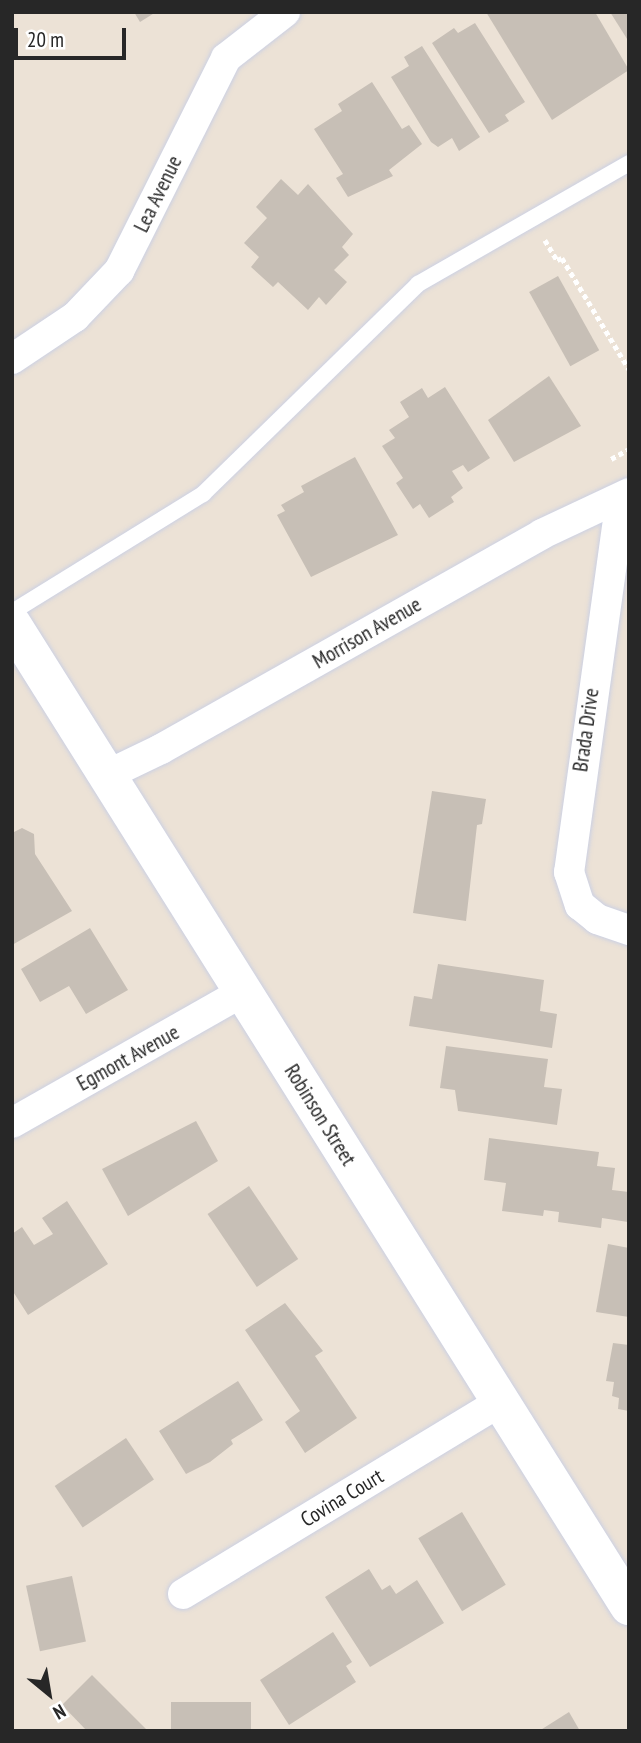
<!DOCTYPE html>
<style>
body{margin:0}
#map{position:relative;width:641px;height:1743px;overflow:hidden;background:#ece2d6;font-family:"PT Sans Narrow",sans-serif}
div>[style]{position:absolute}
.building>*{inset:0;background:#c7bfb6;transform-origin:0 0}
.path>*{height:4.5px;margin-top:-2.25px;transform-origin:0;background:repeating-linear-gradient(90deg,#fff 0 5px,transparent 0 8.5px)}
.roads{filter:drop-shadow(0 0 2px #cbd0e3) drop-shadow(0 0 2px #cbd0e3)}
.service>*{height:16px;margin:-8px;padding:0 8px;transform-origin:8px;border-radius:8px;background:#fff}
.minor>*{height:30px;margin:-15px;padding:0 15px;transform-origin:15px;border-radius:15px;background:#fff}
.tertiary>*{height:38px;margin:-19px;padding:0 19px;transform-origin:19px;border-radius:19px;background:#fff}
span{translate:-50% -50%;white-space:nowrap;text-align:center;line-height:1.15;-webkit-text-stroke:6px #fff;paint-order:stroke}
.street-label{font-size:21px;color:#272727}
.frame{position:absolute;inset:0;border:14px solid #272727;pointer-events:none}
.north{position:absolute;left:14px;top:1659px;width:70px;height:70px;-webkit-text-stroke:5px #fff;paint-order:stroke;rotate:150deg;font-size:19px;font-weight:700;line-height:28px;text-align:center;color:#272727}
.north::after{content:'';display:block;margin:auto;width:24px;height:32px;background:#272727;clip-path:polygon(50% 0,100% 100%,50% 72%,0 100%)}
.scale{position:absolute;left:14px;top:28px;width:112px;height:32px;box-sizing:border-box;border:4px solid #272727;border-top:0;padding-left:9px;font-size:21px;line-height:24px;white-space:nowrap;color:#272727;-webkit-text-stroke:5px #fff;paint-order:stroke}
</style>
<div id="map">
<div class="building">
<div style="clip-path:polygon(134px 12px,156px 12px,140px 22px)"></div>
<div style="clip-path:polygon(486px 12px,595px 12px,629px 70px,552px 120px)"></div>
<div style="clip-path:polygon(610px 12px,629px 12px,629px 42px)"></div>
<div style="clip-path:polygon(475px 23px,525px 102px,505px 115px,509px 121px,489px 133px,432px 43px,454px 28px,458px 33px)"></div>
<div style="clip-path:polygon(422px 46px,480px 137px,459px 151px,452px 138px,438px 147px,431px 142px,391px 77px,409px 66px,404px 57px)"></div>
<div style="clip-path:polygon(372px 82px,402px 129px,409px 125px,422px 144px,389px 170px,393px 176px,348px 197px,336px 178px,343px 174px,314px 129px,342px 111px,338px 104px)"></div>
<div style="clip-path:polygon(281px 179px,298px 195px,308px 184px,353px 234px,342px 247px,349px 255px,334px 270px,347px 282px,326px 305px,319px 297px,308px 310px,278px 282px,273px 287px,251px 267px,259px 257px,244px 243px,267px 218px,256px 207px)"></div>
<div style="left:558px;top:276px;width:85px;height:33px;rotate:61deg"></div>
<div style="clip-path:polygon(549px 376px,581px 426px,514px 462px,488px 420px)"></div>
<div style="clip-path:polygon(445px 387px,490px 458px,468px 472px,463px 465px,452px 471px,463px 488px,451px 497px,454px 502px,429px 518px,420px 504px,413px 509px,396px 483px,403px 478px,382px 446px,395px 438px,389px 430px,409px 417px,400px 402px,422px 388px,428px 398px)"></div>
<div style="clip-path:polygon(355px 457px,398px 535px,311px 577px,277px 515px,285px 511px,281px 505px,304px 492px,301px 486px)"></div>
<div style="clip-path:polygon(432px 791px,486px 799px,482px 824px,477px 825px,466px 921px,413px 913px)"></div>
<div style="clip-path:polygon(22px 828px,34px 834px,35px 854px,72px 911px,12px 945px,12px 833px)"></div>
<div style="clip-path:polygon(90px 928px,128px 990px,86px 1014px,69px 986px,40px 1002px,21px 969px)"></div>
<div style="clip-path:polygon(438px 964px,544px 980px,540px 1011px,557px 1014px,552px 1048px,409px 1026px,414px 996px,432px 999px)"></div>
<div style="clip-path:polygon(446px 1046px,548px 1059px,544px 1087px,562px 1089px,557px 1125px,458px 1111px,455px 1090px,440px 1088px)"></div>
<div style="clip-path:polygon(196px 1121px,218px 1161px,128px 1216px,102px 1169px)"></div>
<div style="clip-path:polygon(489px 1138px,599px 1152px,597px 1166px,615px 1168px,612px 1190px,629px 1192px,628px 1222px,602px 1218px,601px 1228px,558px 1222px,559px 1212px,544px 1210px,543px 1216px,502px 1211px,506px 1183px,484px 1180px)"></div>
<div style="left:249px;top:1186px;width:88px;height:50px;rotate:56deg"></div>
<div style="clip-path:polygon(67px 1201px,108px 1264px,28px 1315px,12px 1290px,12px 1234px,22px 1227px,34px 1245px,53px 1234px,42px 1218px)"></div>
<div style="clip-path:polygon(608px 1244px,629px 1248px,629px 1317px,596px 1312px)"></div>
<div style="clip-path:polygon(285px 1303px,323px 1351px,315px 1356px,357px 1418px,305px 1453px,285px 1422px,300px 1411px,245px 1330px)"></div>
<div style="clip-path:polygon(613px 1343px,629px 1345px,629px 1411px,618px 1409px,619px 1398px,612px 1396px,614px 1382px,606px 1381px)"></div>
<div style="clip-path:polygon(238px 1381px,263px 1420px,231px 1440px,233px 1444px,210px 1462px,186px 1474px,159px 1431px)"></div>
<div style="left:126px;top:1438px;width:50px;height:86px;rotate:56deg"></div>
<div style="left:462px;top:1512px;width:85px;height:51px;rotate:59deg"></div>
<div style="clip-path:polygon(369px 1569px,382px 1590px,390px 1585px,396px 1594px,417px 1580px,444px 1623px,370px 1667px,325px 1597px)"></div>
<div style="left:72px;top:1576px;width:67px;height:47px;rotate:78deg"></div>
<div style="clip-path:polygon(333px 1632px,352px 1662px,346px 1666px,356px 1682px,289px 1725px,260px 1680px)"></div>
<div style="clip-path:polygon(92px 1675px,148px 1731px,87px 1731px,62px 1705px)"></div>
<div style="left:251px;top:1702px;width:29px;height:80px;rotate:90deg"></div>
<div style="clip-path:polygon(569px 1712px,580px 1731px,539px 1731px)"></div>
</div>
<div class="path">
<div style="left:545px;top:240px;width:23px;rotate:59deg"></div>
<div style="left:557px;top:260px;width:5px;rotate:-22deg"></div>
<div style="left:562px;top:258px;width:130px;rotate:58.9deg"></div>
<div style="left:611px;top:459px;width:21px;rotate:-29deg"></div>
</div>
<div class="roads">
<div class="service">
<div style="left:12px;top:612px;width:225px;rotate:-31.7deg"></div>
<div style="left:203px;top:494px;width:301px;rotate:-44.3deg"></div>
<div style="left:418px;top:284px;width:243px;rotate:-29.8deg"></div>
</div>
<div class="minor">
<div style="left:12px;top:359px;width:76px;rotate:-33.7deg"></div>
<div style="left:75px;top:317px;width:64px;rotate:-46.3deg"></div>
<div style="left:119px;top:271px;width:238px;rotate:-63.3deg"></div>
<div style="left:226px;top:58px;width:75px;rotate:-37.9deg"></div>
<div style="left:621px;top:498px;width:378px;rotate:97.9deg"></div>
<div style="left:569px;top:872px;width:35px;rotate:72deg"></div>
<div style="left:580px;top:905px;width:22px;rotate:39deg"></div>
<div style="left:597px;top:919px;width:34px;rotate:19deg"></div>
<div style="left:107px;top:775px;width:60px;rotate:-25.7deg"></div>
<div style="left:161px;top:749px;width:437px;rotate:-29.4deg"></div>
<div style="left:542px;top:534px;width:96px;rotate:-25.2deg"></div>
<div style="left:12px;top:1123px;width:266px;rotate:-29.6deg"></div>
<div style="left:183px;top:1594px;width:371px;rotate:-31.2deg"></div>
</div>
<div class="tertiary">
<div style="left:12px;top:624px;width:1160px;rotate:57.86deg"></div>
</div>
</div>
<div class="street-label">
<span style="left:158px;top:194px;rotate:-64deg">Lea Avenue</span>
<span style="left:367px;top:633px;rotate:-30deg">Morrison Avenue</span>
<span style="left:586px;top:730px;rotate:-82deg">Brada Drive</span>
<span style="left:128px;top:1058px;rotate:-29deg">Egmont Avenue</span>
<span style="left:320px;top:1115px;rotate:58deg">Robinson Street</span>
<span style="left:342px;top:1498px;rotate:-31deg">Covina Court</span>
</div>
<div class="frame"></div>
<div class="north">N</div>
<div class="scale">20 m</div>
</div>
